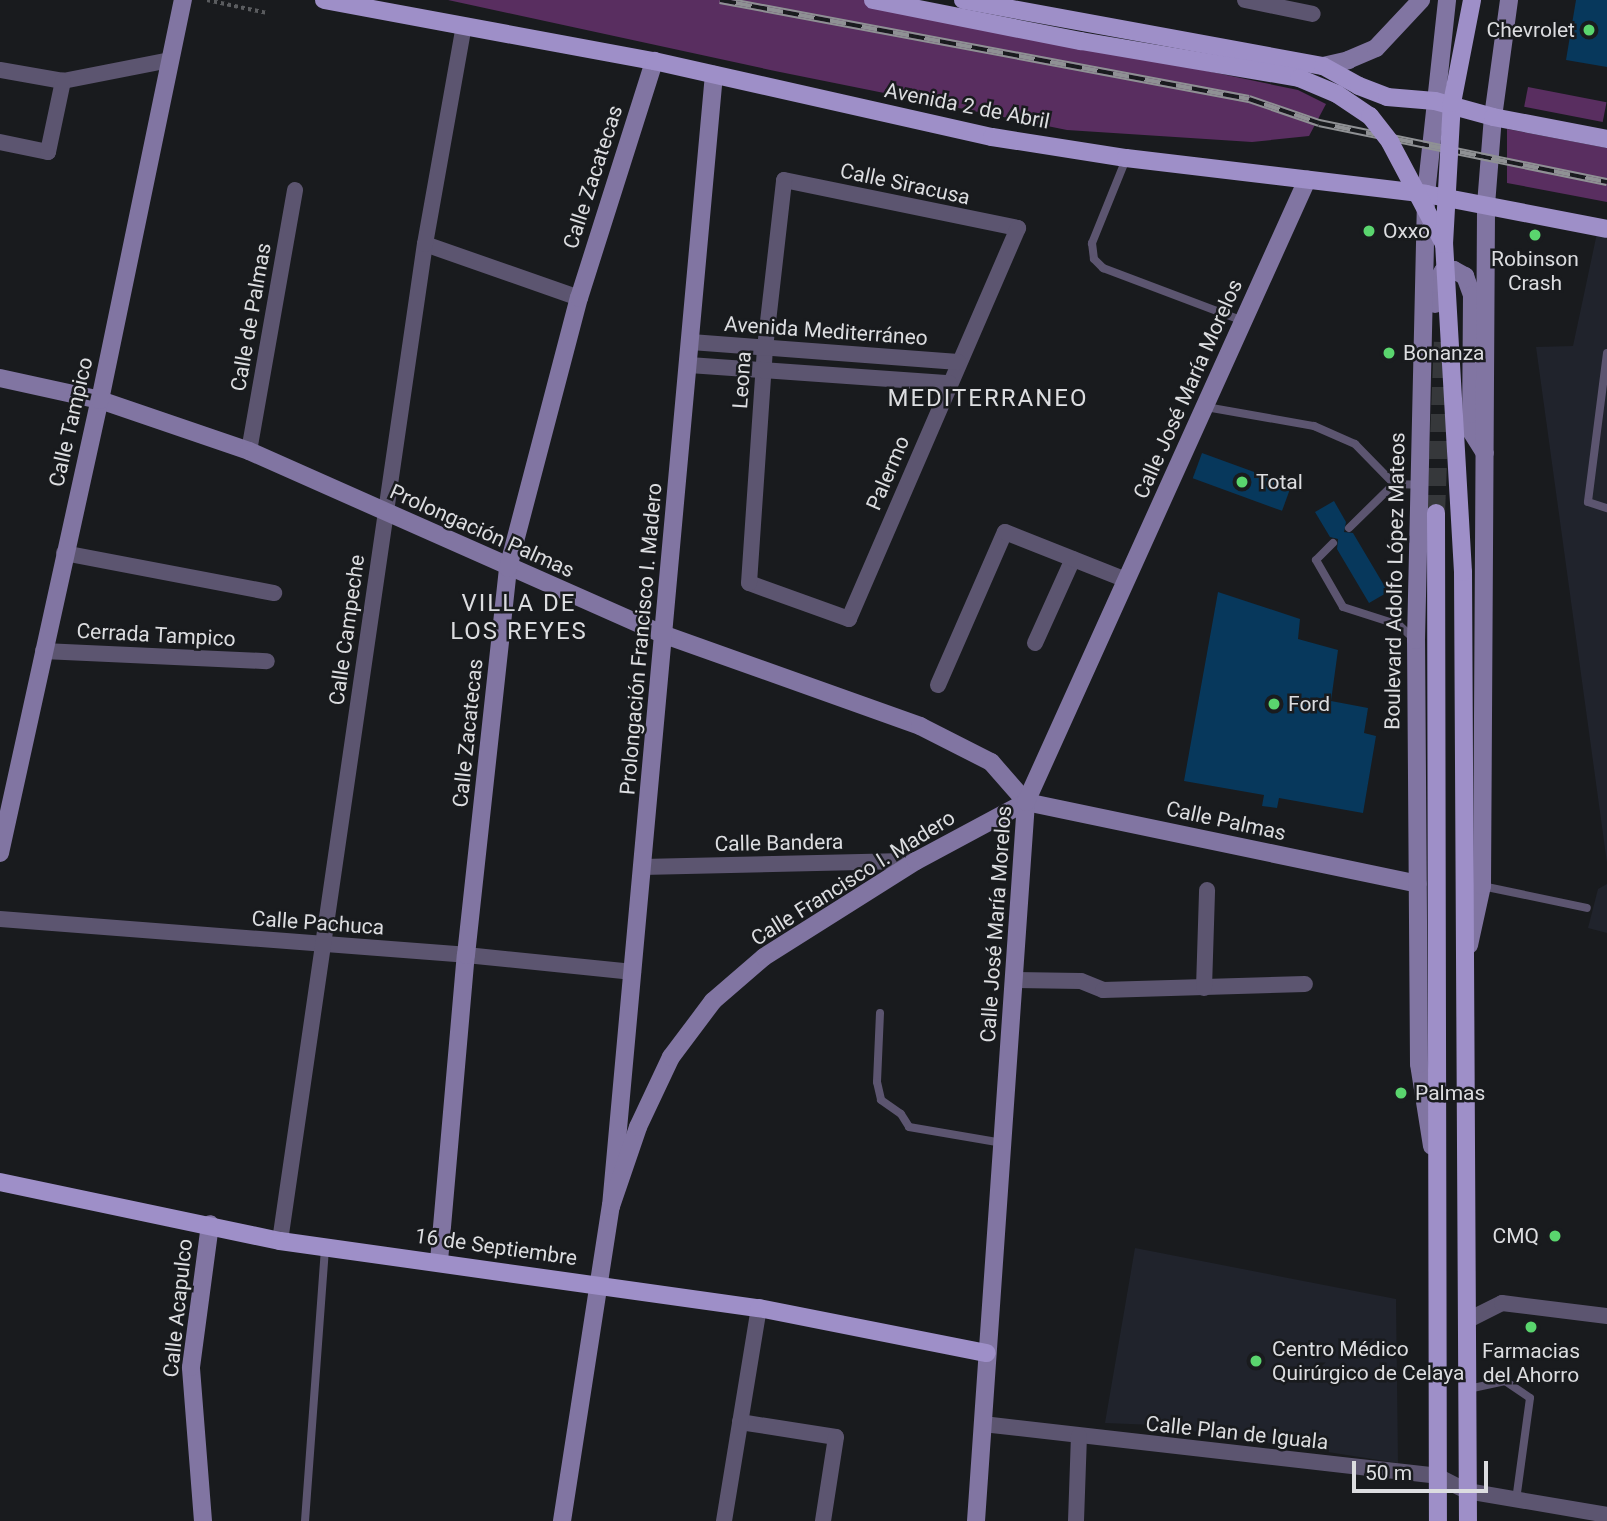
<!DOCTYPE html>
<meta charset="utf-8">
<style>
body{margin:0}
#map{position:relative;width:1607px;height:1521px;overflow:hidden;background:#191b1e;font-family:Roboto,sans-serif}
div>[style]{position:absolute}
.built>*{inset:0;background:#20232c}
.green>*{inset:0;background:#592e60;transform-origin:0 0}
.building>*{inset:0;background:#07385c;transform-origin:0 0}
.primary-tunnel>*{height:18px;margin-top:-9px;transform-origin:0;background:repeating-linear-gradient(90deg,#36383b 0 18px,transparent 0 27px)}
.path>*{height:3.5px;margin-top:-1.75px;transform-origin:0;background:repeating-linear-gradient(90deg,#5a5c5f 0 3.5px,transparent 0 7px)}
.lane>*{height:8px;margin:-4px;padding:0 4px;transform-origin:4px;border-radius:4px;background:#5c5570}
.street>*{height:16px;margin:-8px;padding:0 8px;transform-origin:8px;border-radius:8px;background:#5c5570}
.secondary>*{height:18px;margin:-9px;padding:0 9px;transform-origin:9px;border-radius:9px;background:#8175a2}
.primary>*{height:18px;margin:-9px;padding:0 9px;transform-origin:9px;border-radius:9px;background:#9e8fc8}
.rail>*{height:8px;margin-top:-4px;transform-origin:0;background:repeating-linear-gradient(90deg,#191b1e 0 16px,#8f9194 0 32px);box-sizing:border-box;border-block:2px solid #8f9194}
.primary-bridge>*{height:18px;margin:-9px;padding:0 9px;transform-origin:9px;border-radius:9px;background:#9e8fc8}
.dots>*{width:19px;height:19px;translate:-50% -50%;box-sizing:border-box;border:4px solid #191b1e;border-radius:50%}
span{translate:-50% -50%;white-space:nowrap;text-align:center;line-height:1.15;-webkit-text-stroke:5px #191b1e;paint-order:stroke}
.poi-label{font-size:21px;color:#dcdde0}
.right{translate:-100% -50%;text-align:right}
.left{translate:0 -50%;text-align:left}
.street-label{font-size:21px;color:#dcdde0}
.quarter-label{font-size:24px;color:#dcdde0;letter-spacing:2px}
.scale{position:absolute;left:1352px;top:1461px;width:136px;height:32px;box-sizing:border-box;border:4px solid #dcdde0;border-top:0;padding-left:9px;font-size:21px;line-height:24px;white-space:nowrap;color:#dcdde0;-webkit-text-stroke:5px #191b1e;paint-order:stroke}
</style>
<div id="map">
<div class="built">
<div style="clip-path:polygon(1597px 233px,1607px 234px,1607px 863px,1536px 347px,1573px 346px)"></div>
<div style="clip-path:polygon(1607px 884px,1607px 933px,1588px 928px,1598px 889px)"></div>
<div style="clip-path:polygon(1135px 1248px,1396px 1299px,1398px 1463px,1155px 1425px,1105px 1423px)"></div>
</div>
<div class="green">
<div style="clip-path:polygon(448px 0,866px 0,1298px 90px,1326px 104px,1309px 136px,1252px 142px,1067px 130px,775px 71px)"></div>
<div style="left:1528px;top:87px;width:80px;height:20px;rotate:11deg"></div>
<div style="clip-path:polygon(1507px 129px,1607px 148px,1607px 202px,1507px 183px)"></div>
</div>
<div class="building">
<div style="clip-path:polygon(1576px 0,1607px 0,1607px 67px,1566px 60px)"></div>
<div style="left:1202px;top:453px;width:95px;height:27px;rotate:20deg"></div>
<div style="clip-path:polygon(1334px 501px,1346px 522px,1344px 532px,1353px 533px,1388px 592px,1369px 603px,1337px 549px,1338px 539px,1330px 537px,1315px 512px)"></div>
<div style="clip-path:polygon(1218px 592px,1300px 619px,1298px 639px,1338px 650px,1331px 701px,1368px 708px,1364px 733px,1376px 736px,1363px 813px,1279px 798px,1277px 808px,1262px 806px,1264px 795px,1184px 781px)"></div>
</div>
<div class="primary-tunnel">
<div style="left:1436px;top:513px;width:171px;rotate:-87.7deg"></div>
</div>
<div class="path">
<div style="left:207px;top:0;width:61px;rotate:12.2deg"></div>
</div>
<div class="lane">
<div style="left:1126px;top:159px;width:91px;rotate:112deg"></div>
<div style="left:1092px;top:243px;width:16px;rotate:83deg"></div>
<div style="left:1094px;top:259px;width:13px;rotate:45deg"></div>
<div style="left:1103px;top:268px;width:150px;rotate:20.7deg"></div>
<div style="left:1607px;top:353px;width:150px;rotate:97.3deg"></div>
<div style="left:1588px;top:502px;width:20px;rotate:18deg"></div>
<div style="left:1206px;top:407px;width:110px;rotate:10deg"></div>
<div style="left:1314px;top:426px;width:45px;rotate:23.7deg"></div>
<div style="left:1355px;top:444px;width:56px;rotate:45.7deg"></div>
<div style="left:1349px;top:528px;width:63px;rotate:-44.4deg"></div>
<div style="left:1394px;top:484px;width:25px;rotate:2deg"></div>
<div style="left:1333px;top:543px;width:24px;rotate:135deg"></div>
<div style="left:1316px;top:560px;width:54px;rotate:60.1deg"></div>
<div style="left:1343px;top:607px;width:59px;rotate:17.8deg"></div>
<div style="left:1399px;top:625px;width:21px;rotate:43deg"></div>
<div style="left:1482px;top:886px;width:107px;rotate:11.8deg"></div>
<div style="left:880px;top:1013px;width:69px;rotate:92.5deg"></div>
<div style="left:877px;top:1082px;width:18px;rotate:77deg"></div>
<div style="left:881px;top:1100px;width:24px;rotate:35deg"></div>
<div style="left:901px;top:1114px;width:15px;rotate:58deg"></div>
<div style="left:909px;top:1127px;width:95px;rotate:9.7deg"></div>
<div style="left:1468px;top:1389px;width:38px;rotate:-12deg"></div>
<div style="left:1505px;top:1381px;width:30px;rotate:34deg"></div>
<div style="left:1530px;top:1398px;width:103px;rotate:97.8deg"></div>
<div style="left:305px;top:1521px;width:274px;rotate:-85.8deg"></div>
</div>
<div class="street">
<div style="left:1245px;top:0;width:69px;rotate:11.6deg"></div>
<div style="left:0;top:70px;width:64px;rotate:9.9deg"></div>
<div style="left:63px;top:81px;width:109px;rotate:-11.1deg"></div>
<div style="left:0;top:142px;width:49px;rotate:11.8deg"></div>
<div style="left:48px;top:152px;width:73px;rotate:-78.1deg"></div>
<div style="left:784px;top:180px;width:239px;rotate:11.6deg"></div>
<div style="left:1018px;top:228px;width:426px;rotate:113.4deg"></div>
<div style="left:849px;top:619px;width:106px;rotate:-160.2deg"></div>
<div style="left:749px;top:583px;width:236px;rotate:-86.1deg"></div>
<div style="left:765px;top:348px;width:169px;rotate:-83.5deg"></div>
<div style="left:425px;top:244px;width:163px;rotate:19.3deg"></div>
<div style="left:691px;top:342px;width:268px;rotate:4.3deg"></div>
<div style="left:689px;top:365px;width:261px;rotate:4deg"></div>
<div style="left:249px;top:451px;width:265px;rotate:-80deg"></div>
<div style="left:64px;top:553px;width:214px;rotate:10.8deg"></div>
<div style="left:1035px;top:643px;width:92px;rotate:-65.7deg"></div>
<div style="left:43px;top:651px;width:224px;rotate:2.6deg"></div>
<div style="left:938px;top:685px;width:167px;rotate:-66.4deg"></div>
<div style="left:1005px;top:532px;width:130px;rotate:21.6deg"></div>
<div style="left:642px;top:867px;width:274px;rotate:-1.3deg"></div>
<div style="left:0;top:919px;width:467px;rotate:4.4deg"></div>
<div style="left:466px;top:955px;width:168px;rotate:5.8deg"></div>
<div style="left:1016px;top:980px;width:65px;rotate:0.9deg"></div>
<div style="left:1081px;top:981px;width:24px;rotate:22deg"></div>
<div style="left:1103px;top:990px;width:202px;rotate:-1.7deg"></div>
<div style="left:1204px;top:988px;width:98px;rotate:-88.2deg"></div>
<div style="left:280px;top:1241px;width:1007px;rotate:-81.73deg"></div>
<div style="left:425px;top:244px;width:221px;rotate:-79.9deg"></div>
<div style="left:1466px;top:1321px;width:40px;rotate:-26.6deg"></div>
<div style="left:1502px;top:1303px;width:106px;rotate:7.1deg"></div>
<div style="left:740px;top:1422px;width:97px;rotate:8.9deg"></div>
<div style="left:836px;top:1437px;width:85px;rotate:98.8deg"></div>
<div style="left:983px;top:1424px;width:457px;rotate:6.5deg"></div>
<div style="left:1437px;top:1476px;width:34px;rotate:27deg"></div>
<div style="left:1467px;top:1491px;width:142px;rotate:9.7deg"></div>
<div style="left:724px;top:1521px;width:216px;rotate:-80.7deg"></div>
<div style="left:1076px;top:1521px;width:85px;rotate:-88deg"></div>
</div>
<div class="secondary">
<div style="left:1323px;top:66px;width:26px;rotate:-13deg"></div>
<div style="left:1348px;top:60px;width:30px;rotate:-23deg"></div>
<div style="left:1376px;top:48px;width:66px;rotate:-46.8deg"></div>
<div style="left:1435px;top:304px;width:20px;rotate:-90deg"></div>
<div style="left:1435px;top:284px;width:15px;rotate:-58deg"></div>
<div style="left:1443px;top:271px;width:11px;rotate:-5deg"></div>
<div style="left:1454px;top:270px;width:13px;rotate:29deg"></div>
<div style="left:1465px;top:276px;width:20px;rotate:70deg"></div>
<div style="left:1472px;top:295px;width:136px;rotate:90.4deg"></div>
<div style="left:1471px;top:431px;width:26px;rotate:58deg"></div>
<div style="left:0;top:378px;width:102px;rotate:12.4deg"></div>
<div style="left:100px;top:400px;width:157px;rotate:18.9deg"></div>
<div style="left:249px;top:451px;width:455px;rotate:23.9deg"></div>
<div style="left:665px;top:635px;width:271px;rotate:19.6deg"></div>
<div style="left:920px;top:726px;width:80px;rotate:26.9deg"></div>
<div style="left:991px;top:762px;width:53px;rotate:48.8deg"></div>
<div style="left:1026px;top:802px;width:400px;rotate:11.8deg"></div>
<div style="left:0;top:853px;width:464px;rotate:-77.6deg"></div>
<div style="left:100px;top:400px;width:409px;rotate:-78.3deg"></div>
<div style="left:1469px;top:945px;width:60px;rotate:-77.6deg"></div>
<div style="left:1482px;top:886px;width:681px;rotate:-89.66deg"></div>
<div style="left:1486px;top:205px;width:88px;rotate:-85.5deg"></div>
<div style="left:1493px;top:117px;width:118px;rotate:-82.2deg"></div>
<div style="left:1432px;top:1146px;width:83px;rotate:-99deg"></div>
<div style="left:1419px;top:1064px;width:424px;rotate:-90.4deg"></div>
<div style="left:1416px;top:640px;width:446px;rotate:-88.7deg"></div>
<div style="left:1426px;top:194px;width:195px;rotate:-83.8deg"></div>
<div style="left:611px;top:1206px;width:1136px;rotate:-84.8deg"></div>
<div style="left:439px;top:1261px;width:307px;rotate:-85deg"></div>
<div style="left:466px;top:955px;width:389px;rotate:-83.8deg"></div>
<div style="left:508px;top:568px;width:279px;rotate:-75.3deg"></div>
<div style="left:579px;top:298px;width:249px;rotate:-72.4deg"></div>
<div style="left:203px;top:1521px;width:154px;rotate:-94.5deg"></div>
<div style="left:191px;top:1367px;width:144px;rotate:-82.4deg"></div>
<div style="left:562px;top:1521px;width:319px;rotate:-81.2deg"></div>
<div style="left:611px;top:1206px;width:83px;rotate:-71.1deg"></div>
<div style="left:638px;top:1127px;width:77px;rotate:-64.8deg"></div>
<div style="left:671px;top:1057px;width:70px;rotate:-53.1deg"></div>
<div style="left:713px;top:1001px;width:67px;rotate:-40.8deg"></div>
<div style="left:764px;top:957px;width:180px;rotate:-32.3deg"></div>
<div style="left:916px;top:861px;width:125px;rotate:-28.2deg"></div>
<div style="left:976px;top:1521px;width:721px;rotate:-86.02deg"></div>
<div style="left:1026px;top:802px;width:683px;rotate:-65.69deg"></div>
</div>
<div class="primary">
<div style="left:324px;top:0;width:336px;rotate:10.5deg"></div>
<div style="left:654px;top:61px;width:346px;rotate:12.7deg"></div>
<div style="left:992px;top:137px;width:136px;rotate:8.9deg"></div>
<div style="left:1126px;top:158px;width:302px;rotate:6.8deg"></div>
<div style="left:1426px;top:194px;width:184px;rotate:10.9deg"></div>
<div style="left:873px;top:0;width:212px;rotate:11.2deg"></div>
<div style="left:963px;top:0;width:366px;rotate:10.4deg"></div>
<div style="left:1323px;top:66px;width:41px;rotate:29.1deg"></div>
<div style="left:1359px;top:86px;width:30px;rotate:21deg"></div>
<div style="left:1387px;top:97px;width:48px;rotate:4.8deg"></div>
<div style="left:1435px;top:101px;width:60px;rotate:15.4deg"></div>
<div style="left:1493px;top:117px;width:116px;rotate:10.9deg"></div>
<div style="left:1436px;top:513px;width:1008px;rotate:89.89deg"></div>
<div style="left:1463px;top:572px;width:949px;rotate:89.7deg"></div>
<div style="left:0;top:1182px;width:286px;rotate:11.9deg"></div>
<div style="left:280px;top:1241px;width:484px;rotate:8deg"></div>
<div style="left:759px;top:1308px;width:232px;rotate:11.2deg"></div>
</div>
<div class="rail">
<div style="left:720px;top:0;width:538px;rotate:10.6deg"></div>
<div style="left:1249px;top:99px;width:74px;rotate:18.9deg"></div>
<div style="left:1319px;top:123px;width:294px;rotate:11.6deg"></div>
</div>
<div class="primary-bridge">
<div style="left:1081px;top:41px;width:221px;rotate:9.6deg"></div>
<div style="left:1299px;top:78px;width:41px;rotate:22.8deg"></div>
<div style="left:1337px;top:94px;width:40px;rotate:34deg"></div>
<div style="left:1370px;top:116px;width:33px;rotate:52deg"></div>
<div style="left:1390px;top:142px;width:115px;rotate:62.1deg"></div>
<div style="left:1463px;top:572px;width:329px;rotate:-93.3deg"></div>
<div style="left:1444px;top:244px;width:141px;rotate:-86.8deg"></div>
<div style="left:1452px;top:103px;width:105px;rotate:-79deg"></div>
</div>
<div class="dots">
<div style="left:1589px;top:30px;background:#5ad56e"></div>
<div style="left:1369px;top:231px;background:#5ad56e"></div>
<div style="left:1535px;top:235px;background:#5ad56e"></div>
<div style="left:1389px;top:353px;background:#5ad56e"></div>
<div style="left:1242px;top:482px;background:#5ad56e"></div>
<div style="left:1274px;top:704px;background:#5ad56e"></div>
<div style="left:1401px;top:1093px;background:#5ad56e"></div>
<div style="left:1555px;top:1236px;background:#5ad56e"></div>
<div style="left:1531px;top:1327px;background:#5ad56e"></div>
<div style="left:1256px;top:1361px;background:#5ad56e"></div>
</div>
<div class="poi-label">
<span class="right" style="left:1575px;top:30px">Chevrolet</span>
<span class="left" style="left:1383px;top:231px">Oxxo</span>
<span style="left:1535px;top:271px">Robinson<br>Crash</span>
<span class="left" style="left:1403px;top:353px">Bonanza</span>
<span class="left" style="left:1256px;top:482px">Total</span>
<span class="left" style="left:1288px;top:704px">Ford</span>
<span class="left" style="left:1415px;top:1093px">Palmas</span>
<span class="right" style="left:1539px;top:1236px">CMQ</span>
<span class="left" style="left:1272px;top:1361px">Centro Médico<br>Quirúrgico de Celaya</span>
<span style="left:1531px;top:1363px">Farmacias<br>del Ahorro</span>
</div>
<div class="street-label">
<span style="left:967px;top:106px;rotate:11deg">Avenida 2 de Abril</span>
<span style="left:593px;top:177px;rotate:-72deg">Calle Zacatecas</span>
<span style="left:905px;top:184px;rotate:12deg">Calle Siracusa</span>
<span style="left:251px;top:317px;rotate:-80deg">Calle de Palmas</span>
<span style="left:826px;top:331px;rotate:4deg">Avenida Mediterráneo</span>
<span style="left:742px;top:380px;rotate:-86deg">Leona</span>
<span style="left:1188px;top:389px;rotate:-66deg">Calle José María Morelos</span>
<span style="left:71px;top:422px;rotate:-77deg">Calle Tampico</span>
<span style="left:888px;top:473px;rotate:-67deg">Palermo</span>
<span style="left:482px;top:531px;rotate:24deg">Prolongación Palmas</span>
<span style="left:1395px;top:581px;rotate:-89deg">Boulevard Adolfo López Mateos</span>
<span style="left:347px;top:630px;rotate:-82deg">Calle Campeche</span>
<span style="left:156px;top:635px;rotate:3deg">Cerrada Tampico</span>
<span style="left:641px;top:639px;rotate:-85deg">Prolongación Francisco I. Madero</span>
<span style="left:468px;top:733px;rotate:-84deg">Calle Zacatecas</span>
<span style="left:1226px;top:821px;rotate:12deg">Calle Palmas</span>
<span style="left:779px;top:843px;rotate:-1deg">Calle Bandera</span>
<span style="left:853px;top:878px;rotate:-32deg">Calle Francisco I. Madero</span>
<span style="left:318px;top:923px;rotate:4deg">Calle Pachuca</span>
<span style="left:996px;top:924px;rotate:-86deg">Calle José María Morelos</span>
<span style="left:496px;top:1247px;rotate:8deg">16 de Septiembre</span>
<span style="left:178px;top:1308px;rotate:-84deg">Calle Acapulco</span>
<span style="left:1237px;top:1433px;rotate:6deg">Calle Plan de Iguala</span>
</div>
<div class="quarter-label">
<span style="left:988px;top:399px">MEDITERRANEO</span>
<span style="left:519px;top:618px">VILLA DE<br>LOS REYES</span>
</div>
<div class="scale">50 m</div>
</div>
